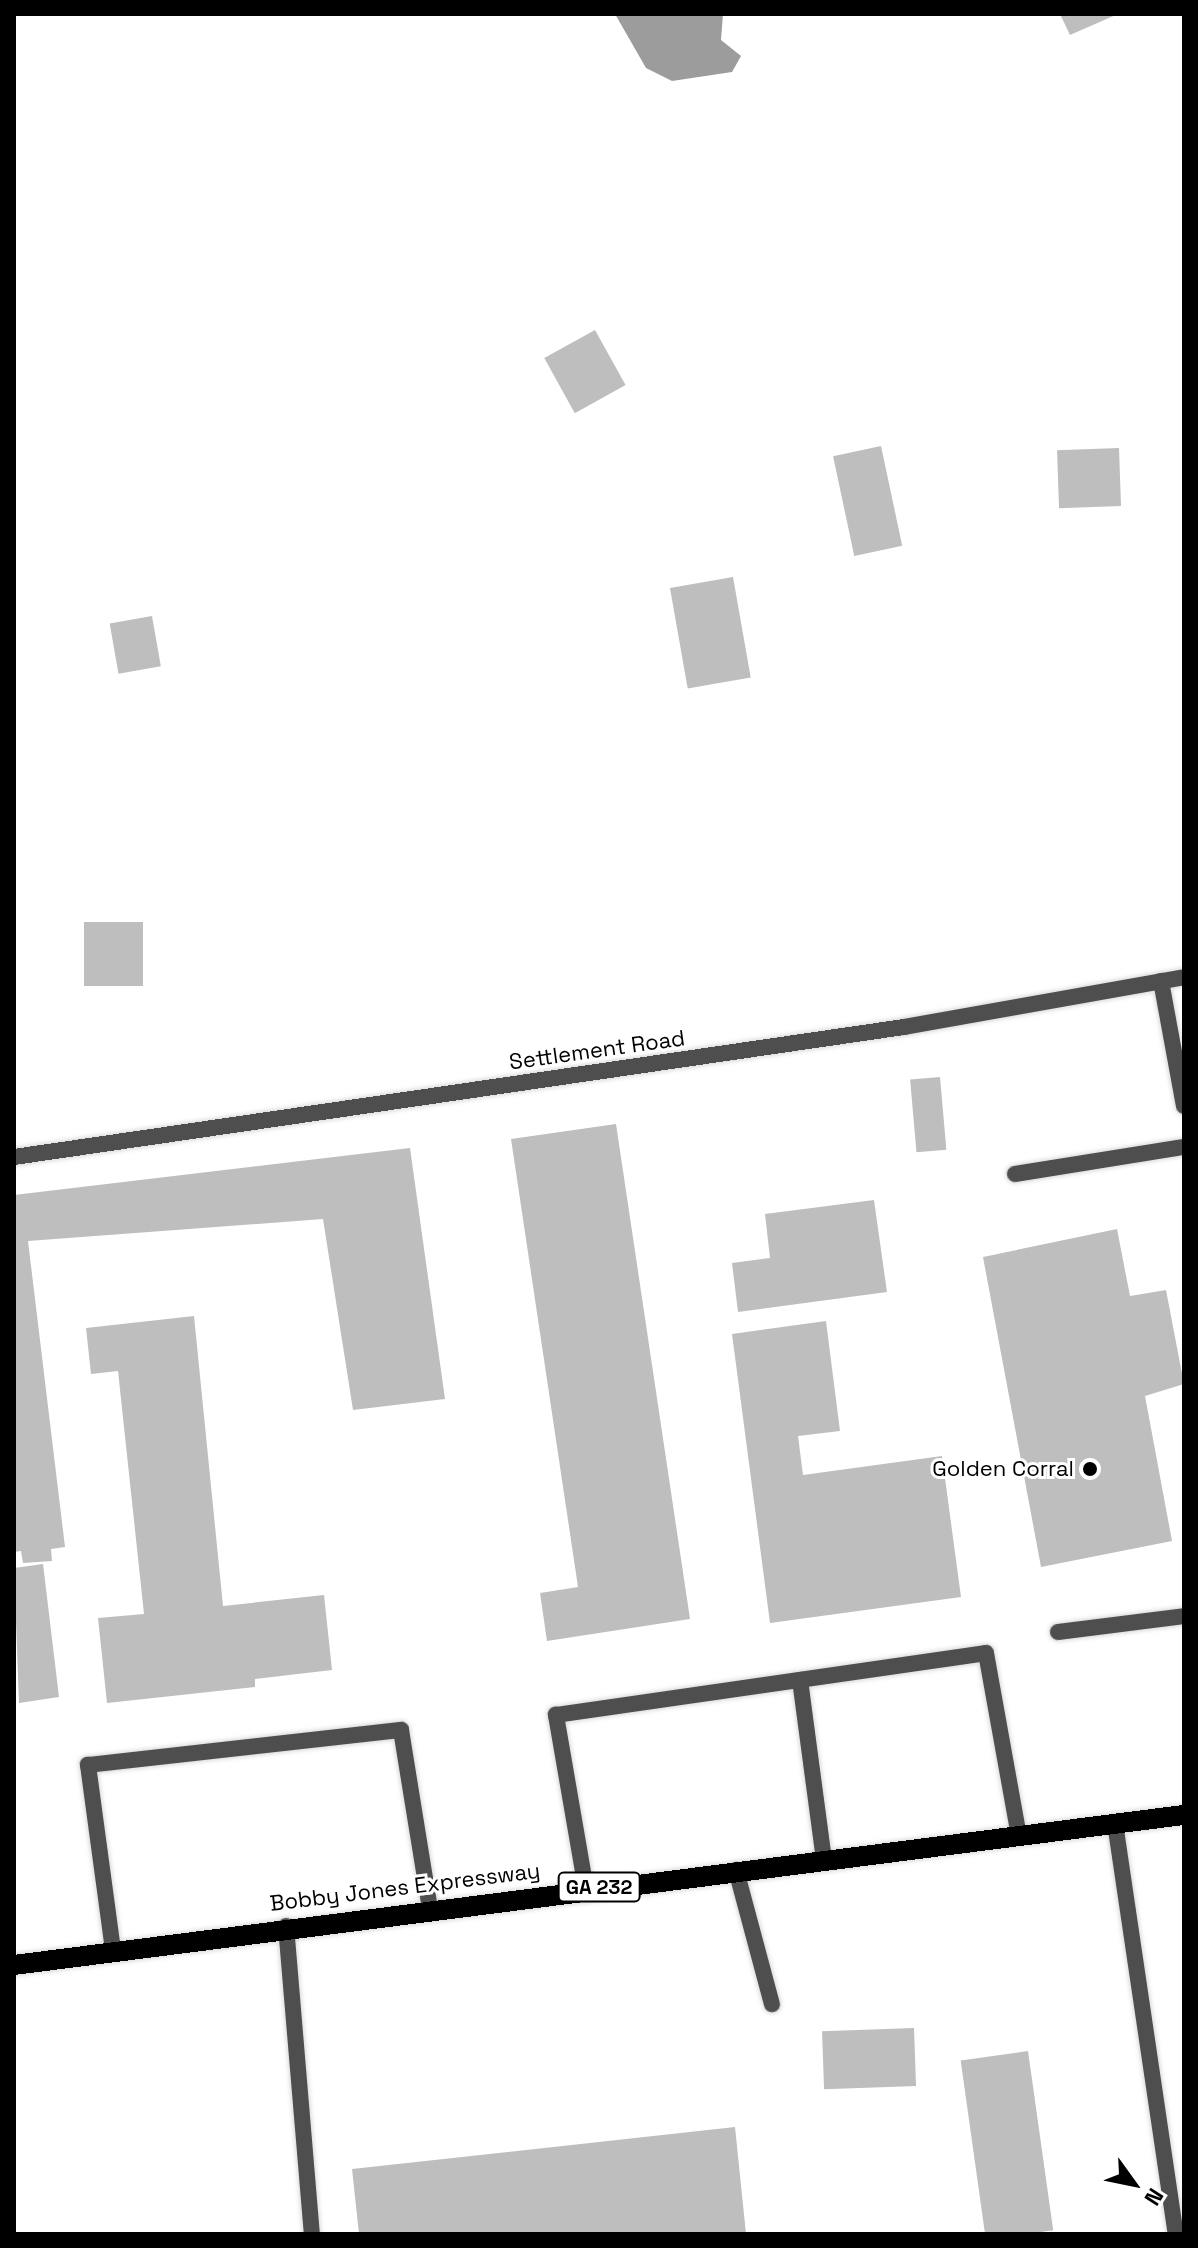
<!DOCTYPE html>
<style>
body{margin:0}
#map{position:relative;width:1198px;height:2248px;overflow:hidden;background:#fff;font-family:"Space Grotesk",sans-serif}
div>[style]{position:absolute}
.water>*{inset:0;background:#9c9c9c}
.building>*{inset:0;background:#bebebe;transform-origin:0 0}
.roads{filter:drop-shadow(0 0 2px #dbdbdb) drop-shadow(0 0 2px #dbdbdb)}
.service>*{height:16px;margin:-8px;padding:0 8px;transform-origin:8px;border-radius:8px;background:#4e4e4e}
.minor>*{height:16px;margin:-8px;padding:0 8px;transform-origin:8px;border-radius:8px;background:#4e4e4e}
.primary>*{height:20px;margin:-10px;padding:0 10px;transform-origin:10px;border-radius:10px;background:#000}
.dots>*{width:22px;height:22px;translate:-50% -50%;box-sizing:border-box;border:4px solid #fff;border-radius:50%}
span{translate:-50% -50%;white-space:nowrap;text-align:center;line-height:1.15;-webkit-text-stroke:6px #fff;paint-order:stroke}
.shield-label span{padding:2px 6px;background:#fff;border:2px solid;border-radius:6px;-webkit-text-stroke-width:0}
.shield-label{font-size:20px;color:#000;font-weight:700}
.street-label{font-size:22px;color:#000}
.poi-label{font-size:22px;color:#000}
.right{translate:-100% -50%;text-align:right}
.frame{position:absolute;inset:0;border:16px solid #000;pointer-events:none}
.north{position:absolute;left:1094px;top:2144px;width:80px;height:80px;-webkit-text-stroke:6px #fff;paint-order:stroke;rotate:123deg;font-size:22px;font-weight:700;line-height:32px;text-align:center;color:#000}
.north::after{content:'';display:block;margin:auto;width:28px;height:36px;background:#000;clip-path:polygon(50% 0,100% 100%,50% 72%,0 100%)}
</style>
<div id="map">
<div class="water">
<div style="clip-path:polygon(615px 14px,723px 14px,721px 40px,741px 56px,732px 72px,672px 81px,646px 68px)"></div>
</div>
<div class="building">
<div style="clip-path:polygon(1060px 14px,1118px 14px,1070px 35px)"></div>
<div style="left:595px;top:330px;width:63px;height:58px;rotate:61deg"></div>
<div style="left:881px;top:446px;width:102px;height:49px;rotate:78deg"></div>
<div style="left:1119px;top:448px;width:58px;height:62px;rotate:88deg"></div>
<div style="left:733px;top:577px;width:102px;height:64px;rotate:80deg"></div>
<div style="left:152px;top:616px;width:51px;height:43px;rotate:80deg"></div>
<div style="left:84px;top:922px;width:59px;height:64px"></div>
<div style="left:940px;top:1077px;width:73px;height:30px;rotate:85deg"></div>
<div style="clip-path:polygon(616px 1124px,690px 1619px,547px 1641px,540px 1593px,578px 1587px,511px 1139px)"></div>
<div style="clip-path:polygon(410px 1148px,445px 1399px,353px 1410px,323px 1219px,28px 1241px,65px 1547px,51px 1549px,52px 1561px,23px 1563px,21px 1551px,14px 1552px,14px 1195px)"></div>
<div style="clip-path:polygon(874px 1200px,887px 1292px,738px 1312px,732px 1263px,770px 1258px,765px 1214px)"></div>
<div style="clip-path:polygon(1117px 1229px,1130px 1296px,1166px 1290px,1184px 1384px,1145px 1396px,1172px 1541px,1041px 1567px,983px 1257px)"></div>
<div style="clip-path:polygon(194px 1316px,223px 1606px,324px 1595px,332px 1670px,255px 1679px,255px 1687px,107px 1703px,98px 1618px,144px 1614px,118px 1371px,91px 1374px,86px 1328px)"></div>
<div style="clip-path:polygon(826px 1321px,840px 1431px,798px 1436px,803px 1475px,942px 1456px,961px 1597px,770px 1623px,732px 1334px)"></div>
<div style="clip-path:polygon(43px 1564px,59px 1697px,19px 1703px,14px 1568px)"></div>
<div style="left:914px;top:2028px;width:58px;height:92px;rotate:88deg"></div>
<div style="left:1028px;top:2051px;width:181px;height:68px;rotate:82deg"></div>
<div style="clip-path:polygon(735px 2127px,746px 2234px,359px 2234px,352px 2169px)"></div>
</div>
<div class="roads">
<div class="service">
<div style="left:1161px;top:981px;width:127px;rotate:79.6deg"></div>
<div style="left:1015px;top:1174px;width:171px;rotate:-9.1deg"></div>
<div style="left:1058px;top:1632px;width:127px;rotate:-7.2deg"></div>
<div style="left:800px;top:1680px;width:182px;rotate:82.4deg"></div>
<div style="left:1115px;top:1823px;width:416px;rotate:81.6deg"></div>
<div style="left:736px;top:1870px;width:139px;rotate:75deg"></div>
<div style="left:586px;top:1889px;width:177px;rotate:-99.8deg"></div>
<div style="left:556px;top:1715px;width:434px;rotate:-8.2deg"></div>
<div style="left:986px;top:1653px;width:186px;rotate:79.8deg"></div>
<div style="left:286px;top:1926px;width:309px;rotate:85.2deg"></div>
<div style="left:113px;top:1950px;width:187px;rotate:-97.7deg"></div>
<div style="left:88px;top:1765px;width:315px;rotate:-6.4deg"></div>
<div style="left:401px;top:1730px;width:181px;rotate:80.8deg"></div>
</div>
<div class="minor">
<div style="left:14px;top:1157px;width:899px;rotate:-8.31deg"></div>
<div style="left:904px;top:1027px;width:284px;rotate:-10.1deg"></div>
</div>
<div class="primary">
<div style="left:14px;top:1965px;width:1180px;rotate:-7.31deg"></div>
</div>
</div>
<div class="dots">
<div style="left:1090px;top:1469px;background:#000"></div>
</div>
<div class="shield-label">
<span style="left:599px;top:1887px">GA 232</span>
</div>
<div class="street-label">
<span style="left:597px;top:1050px;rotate:-8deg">Settlement Road</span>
<span style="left:405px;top:1887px;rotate:-7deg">Bobby Jones Expressway</span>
</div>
<div class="poi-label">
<span class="right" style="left:1074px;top:1469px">Golden Corral</span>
</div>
<div class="frame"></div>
<div class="north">N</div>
</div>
